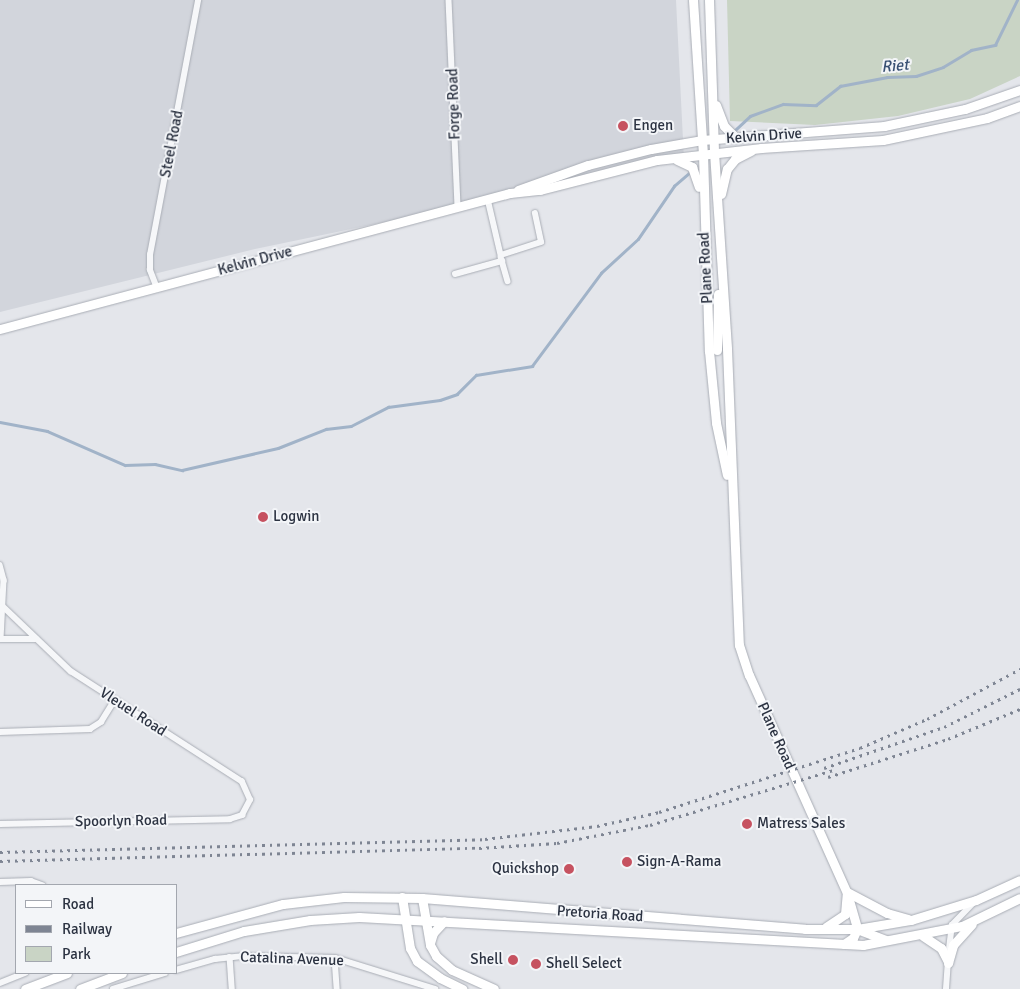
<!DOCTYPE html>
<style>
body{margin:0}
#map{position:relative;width:1020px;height:989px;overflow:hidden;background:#e4e6eb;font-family:Signika,sans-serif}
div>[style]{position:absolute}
.built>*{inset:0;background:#d2d5dc}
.green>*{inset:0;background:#c9d4c5}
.stream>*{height:2.5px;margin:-1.25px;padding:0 1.25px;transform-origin:1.25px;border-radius:1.25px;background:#a1b3c8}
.roads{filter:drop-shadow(0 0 1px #a9adb5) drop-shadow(0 0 1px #a9adb5)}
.street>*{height:5.5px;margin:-2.75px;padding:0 2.75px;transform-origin:2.75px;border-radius:2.75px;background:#f6f7f9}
.secondary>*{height:9px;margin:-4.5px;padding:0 4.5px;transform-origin:4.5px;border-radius:4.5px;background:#fff}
.primary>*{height:9px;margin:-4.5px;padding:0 4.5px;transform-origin:4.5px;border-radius:4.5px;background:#fff}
.rail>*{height:2.5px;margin-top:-1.25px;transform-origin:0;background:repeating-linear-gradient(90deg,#7e8593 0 2.5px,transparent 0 7.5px)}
.dots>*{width:14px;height:14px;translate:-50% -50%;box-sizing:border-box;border:2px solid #f3f5f8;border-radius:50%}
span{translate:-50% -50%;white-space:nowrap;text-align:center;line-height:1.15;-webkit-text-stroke:4px #f3f5f8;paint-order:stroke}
.street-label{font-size:15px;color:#2c3342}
.poi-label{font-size:15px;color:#2c3342}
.left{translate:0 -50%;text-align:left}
.right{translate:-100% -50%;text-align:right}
.water-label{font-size:16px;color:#395173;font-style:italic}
.legend{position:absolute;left:15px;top:884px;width:162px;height:90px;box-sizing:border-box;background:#f3f5f8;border:1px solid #a3a7af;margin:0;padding:6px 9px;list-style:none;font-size:15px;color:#2c3342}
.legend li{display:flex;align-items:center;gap:10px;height:25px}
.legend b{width:25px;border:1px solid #a3a7af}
</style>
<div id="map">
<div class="built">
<div style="clip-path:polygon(0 0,676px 0,684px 160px,255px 249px,0 312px)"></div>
</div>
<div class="green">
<div style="clip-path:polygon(727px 0,1020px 0,1020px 76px,970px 99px,898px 116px,815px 125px,730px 121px)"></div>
</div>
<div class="stream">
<div style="left:733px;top:132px;width:23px;rotate:-43deg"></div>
<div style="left:750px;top:116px;width:35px;rotate:-20deg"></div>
<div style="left:783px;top:104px;width:33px;rotate:2deg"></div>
<div style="left:816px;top:105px;width:31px;rotate:-38deg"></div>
<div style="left:840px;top:86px;width:48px;rotate:-10.8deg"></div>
<div style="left:887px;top:77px;width:29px;rotate:-2deg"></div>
<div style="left:916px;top:76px;width:28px;rotate:-18deg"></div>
<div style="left:943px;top:67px;width:33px;rotate:-31deg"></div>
<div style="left:971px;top:50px;width:25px;rotate:-12deg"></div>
<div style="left:995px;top:45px;width:50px;rotate:-63.9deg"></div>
<div style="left:0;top:422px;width:48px;rotate:10.8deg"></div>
<div style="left:47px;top:431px;width:85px;rotate:23.6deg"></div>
<div style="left:125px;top:465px;width:30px;rotate:-2deg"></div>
<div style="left:155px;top:464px;width:28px;rotate:13deg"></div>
<div style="left:182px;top:470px;width:98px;rotate:-12.9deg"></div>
<div style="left:278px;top:448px;width:52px;rotate:-21.6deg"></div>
<div style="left:326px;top:429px;width:25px;rotate:-7deg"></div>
<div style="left:351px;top:426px;width:42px;rotate:-27.2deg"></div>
<div style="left:388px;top:407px;width:52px;rotate:-7.7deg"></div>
<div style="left:440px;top:400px;width:18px;rotate:-19deg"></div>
<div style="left:457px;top:394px;width:27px;rotate:-45deg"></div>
<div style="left:476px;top:375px;width:57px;rotate:-9.1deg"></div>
<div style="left:532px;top:366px;width:116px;rotate:-53.4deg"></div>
<div style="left:601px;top:273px;width:50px;rotate:-42.6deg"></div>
<div style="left:638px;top:239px;width:64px;rotate:-55.8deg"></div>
<div style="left:674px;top:186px;width:23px;rotate:-41deg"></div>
</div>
<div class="roads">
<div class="street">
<div style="left:449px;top:0;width:208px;rotate:87.5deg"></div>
<div style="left:488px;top:199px;width:57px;rotate:76.9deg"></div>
<div style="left:501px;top:255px;width:42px;rotate:-18deg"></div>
<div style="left:541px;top:242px;width:29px;rotate:-102deg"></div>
<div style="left:501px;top:257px;width:25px;rotate:74deg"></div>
<div style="left:455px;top:274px;width:49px;rotate:-15.5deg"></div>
<div style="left:156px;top:286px;width:17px;rotate:-111deg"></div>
<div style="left:150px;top:270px;width:15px;rotate:-90deg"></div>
<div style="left:150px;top:255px;width:259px;rotate:-79.3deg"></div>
<div style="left:0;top:565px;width:16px;rotate:75deg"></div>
<div style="left:4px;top:580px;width:59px;rotate:92.9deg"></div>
<div style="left:0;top:639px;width:36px"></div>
<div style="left:0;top:732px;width:90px;rotate:-1.9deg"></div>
<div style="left:90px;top:729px;width:13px;rotate:-32deg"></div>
<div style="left:101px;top:722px;width:26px;rotate:-58deg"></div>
<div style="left:0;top:824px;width:230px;rotate:-1.2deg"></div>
<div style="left:230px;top:819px;width:13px;rotate:-18deg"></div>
<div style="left:242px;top:815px;width:17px;rotate:-62deg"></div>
<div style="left:250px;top:800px;width:20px;rotate:-114deg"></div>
<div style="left:242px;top:782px;width:203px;rotate:-147.2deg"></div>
<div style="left:71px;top:672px;width:94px;rotate:-136.3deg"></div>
<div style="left:0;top:882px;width:31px;rotate:-2deg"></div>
<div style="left:31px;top:881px;width:12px;rotate:20deg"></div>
<div style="left:949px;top:949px;width:24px;rotate:-83deg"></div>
<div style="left:952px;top:925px;width:30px;rotate:-46deg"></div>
<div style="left:230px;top:957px;width:32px;rotate:86deg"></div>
<div style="left:335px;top:958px;width:31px;rotate:86deg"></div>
<div style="left:176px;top:970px;width:41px;rotate:-15.8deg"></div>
<div style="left:215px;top:959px;width:27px;rotate:-6deg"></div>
<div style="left:242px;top:956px;width:93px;rotate:1.2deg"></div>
<div style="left:335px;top:958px;width:105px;rotate:17.2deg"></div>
<div style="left:0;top:983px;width:27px;rotate:-22deg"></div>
<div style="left:113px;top:989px;width:54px;rotate:-17.1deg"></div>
<div style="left:946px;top:989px;width:28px;rotate:-86deg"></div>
</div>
<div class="secondary">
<div style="left:693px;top:0;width:154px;rotate:86.3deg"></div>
<div style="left:703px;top:154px;width:197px;rotate:88.3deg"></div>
<div style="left:709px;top:351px;width:72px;rotate:84.4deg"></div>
<div style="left:716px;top:423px;width:53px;rotate:78.1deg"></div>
<div style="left:709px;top:0;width:152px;rotate:88.1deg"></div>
<div style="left:714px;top:152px;width:197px;rotate:86.2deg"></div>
<div style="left:727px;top:349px;width:296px;rotate:87.7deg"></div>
<div style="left:739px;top:645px;width:32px;rotate:72deg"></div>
<div style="left:749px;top:675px;width:239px;rotate:65.8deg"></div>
<div style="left:847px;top:893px;width:37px;rotate:74deg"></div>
<div style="left:716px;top:105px;width:22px;rotate:69deg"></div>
<div style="left:724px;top:126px;width:17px;rotate:45deg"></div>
<div style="left:677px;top:160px;width:17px;rotate:25deg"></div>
<div style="left:692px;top:167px;width:21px;rotate:71deg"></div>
<div style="left:518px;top:190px;width:74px;rotate:-19.7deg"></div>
<div style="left:588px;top:165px;width:65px;rotate:-14.3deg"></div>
<div style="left:651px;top:149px;width:52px;rotate:-10deg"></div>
<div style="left:702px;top:140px;width:183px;rotate:-4.4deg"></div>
<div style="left:884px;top:126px;width:83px;rotate:-11.9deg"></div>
<div style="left:965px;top:109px;width:58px;rotate:-19.1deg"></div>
<div style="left:721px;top:194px;width:26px;rotate:-77deg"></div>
<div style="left:727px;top:169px;width:13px;rotate:-51deg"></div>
<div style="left:735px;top:159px;width:18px;rotate:-27deg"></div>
<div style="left:0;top:329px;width:528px;rotate:-14.93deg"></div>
<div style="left:510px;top:193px;width:30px;rotate:-6deg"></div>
<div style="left:540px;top:190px;width:121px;rotate:-14.4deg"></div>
<div style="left:657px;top:160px;width:105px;rotate:-6.6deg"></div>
<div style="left:761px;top:148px;width:122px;rotate:-3.8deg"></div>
<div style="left:883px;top:140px;width:106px;rotate:-11.9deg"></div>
<div style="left:987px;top:118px;width:35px;rotate:-20deg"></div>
<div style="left:717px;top:350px;width:56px;rotate:-89deg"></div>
</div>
<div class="primary">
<div style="left:847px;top:892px;width:45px;rotate:27.7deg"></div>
<div style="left:887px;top:913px;width:22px;rotate:16deg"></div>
<div style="left:402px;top:897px;width:52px;rotate:81.1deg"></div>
<div style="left:410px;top:948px;width:15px;rotate:62deg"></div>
<div style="left:417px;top:961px;width:29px;rotate:36deg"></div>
<div style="left:440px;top:978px;width:25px;rotate:26deg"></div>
<div style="left:422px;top:898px;width:48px;rotate:80.3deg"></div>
<div style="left:430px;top:945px;width:13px;rotate:61deg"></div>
<div style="left:436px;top:956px;width:21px;rotate:41deg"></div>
<div style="left:452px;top:970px;width:46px;rotate:24.3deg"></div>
<div style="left:826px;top:927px;width:23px;rotate:-34deg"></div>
<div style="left:845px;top:914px;width:21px;rotate:-85deg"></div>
<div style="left:176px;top:933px;width:111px;rotate:-15.2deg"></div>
<div style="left:283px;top:904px;width:61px;rotate:-6.5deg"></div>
<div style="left:344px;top:897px;width:78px;rotate:0.7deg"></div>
<div style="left:422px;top:898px;width:384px;rotate:4.6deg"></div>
<div style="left:805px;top:929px;width:52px"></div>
<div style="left:857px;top:929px;width:55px;rotate:-9.5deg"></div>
<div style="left:911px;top:920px;width:68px;rotate:-17.1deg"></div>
<div style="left:976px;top:900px;width:48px;rotate:-24.4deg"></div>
<div style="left:923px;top:936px;width:22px;rotate:34deg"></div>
<div style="left:941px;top:948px;width:16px;rotate:63deg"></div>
<div style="left:430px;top:943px;width:10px;rotate:-73deg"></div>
<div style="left:433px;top:933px;width:16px;rotate:-47deg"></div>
<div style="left:844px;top:944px;width:11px;rotate:-34deg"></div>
<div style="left:853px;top:938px;width:10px;rotate:-66deg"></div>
<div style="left:857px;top:929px;width:30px;rotate:21deg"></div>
<div style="left:176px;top:952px;width:71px;rotate:-17.2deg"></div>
<div style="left:244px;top:931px;width:67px;rotate:-9.5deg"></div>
<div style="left:310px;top:920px;width:49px;rotate:-3.5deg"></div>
<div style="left:359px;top:917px;width:505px;rotate:3.18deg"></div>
<div style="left:863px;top:945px;width:101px;rotate:-10.9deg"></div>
<div style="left:962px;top:926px;width:64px;rotate:-25.8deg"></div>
<div style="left:948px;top:963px;width:19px;rotate:-74deg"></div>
<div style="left:953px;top:945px;width:28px;rotate:-48deg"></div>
<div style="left:25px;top:989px;width:45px;rotate:-20.9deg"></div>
<div style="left:80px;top:989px;width:45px;rotate:-20.9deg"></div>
</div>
</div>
<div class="rail">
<div style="left:824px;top:768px;width:127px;rotate:-18.9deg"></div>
<div style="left:944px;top:727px;width:85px;rotate:-26.6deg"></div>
<div style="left:828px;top:777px;width:126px;rotate:-17.6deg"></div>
<div style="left:948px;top:739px;width:78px;rotate:-22.6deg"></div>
<div style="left:0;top:852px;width:485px;rotate:-1.5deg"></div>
<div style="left:485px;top:839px;width:113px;rotate:-6.6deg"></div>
<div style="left:597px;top:826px;width:64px;rotate:-12.7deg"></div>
<div style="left:659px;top:812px;width:211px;rotate:-17.7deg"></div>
<div style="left:860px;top:748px;width:73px;rotate:-23.4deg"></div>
<div style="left:927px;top:719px;width:106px;rotate:-28.3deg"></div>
<div style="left:0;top:861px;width:479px;rotate:-1.6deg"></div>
<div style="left:479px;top:848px;width:78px;rotate:-3.7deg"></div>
<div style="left:557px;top:843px;width:95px;rotate:-11deg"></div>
<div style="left:650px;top:825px;width:191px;rotate:-16.7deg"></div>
</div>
<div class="dots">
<div style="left:623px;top:126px;background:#c65260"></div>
<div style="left:263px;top:517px;background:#c65260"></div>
<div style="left:747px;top:824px;background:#c65260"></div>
<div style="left:627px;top:862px;background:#c65260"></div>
<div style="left:569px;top:869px;background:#c65260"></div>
<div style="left:513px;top:960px;background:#c65260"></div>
<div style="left:536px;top:964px;background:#c65260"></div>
</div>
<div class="street-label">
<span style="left:454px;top:104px;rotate:-92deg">Forge Road</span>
<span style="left:764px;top:136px;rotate:-4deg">Kelvin Drive</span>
<span style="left:172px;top:144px;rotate:-79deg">Steel Road</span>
<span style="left:255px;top:261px;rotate:-15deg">Kelvin Drive</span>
<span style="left:706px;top:268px;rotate:-93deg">Plane Road</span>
<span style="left:133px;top:712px;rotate:33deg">Vleuel Road</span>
<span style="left:776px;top:736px;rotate:66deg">Plane Road</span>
<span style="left:121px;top:821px;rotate:-1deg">Spoorlyn Road</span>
<span style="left:600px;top:914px;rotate:4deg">Pretoria Road</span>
<span style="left:292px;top:959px;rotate:2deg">Catalina Avenue</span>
</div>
<div class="poi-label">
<span class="left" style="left:633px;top:126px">Engen</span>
<span class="left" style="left:273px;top:517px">Logwin</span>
<span class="left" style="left:757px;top:824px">Matress Sales</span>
<span class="left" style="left:637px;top:862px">Sign-A-Rama</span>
<span class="right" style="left:559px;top:869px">Quickshop</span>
<span class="right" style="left:503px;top:960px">Shell</span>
<span class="left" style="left:546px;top:964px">Shell Select</span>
</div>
<div class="water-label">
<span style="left:895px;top:66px;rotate:-5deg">Riet</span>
</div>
<ul class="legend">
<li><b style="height:6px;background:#fff"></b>Road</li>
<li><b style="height:6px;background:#7e8593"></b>Railway</li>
<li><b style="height:14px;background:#c9d4c5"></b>Park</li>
</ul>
</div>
